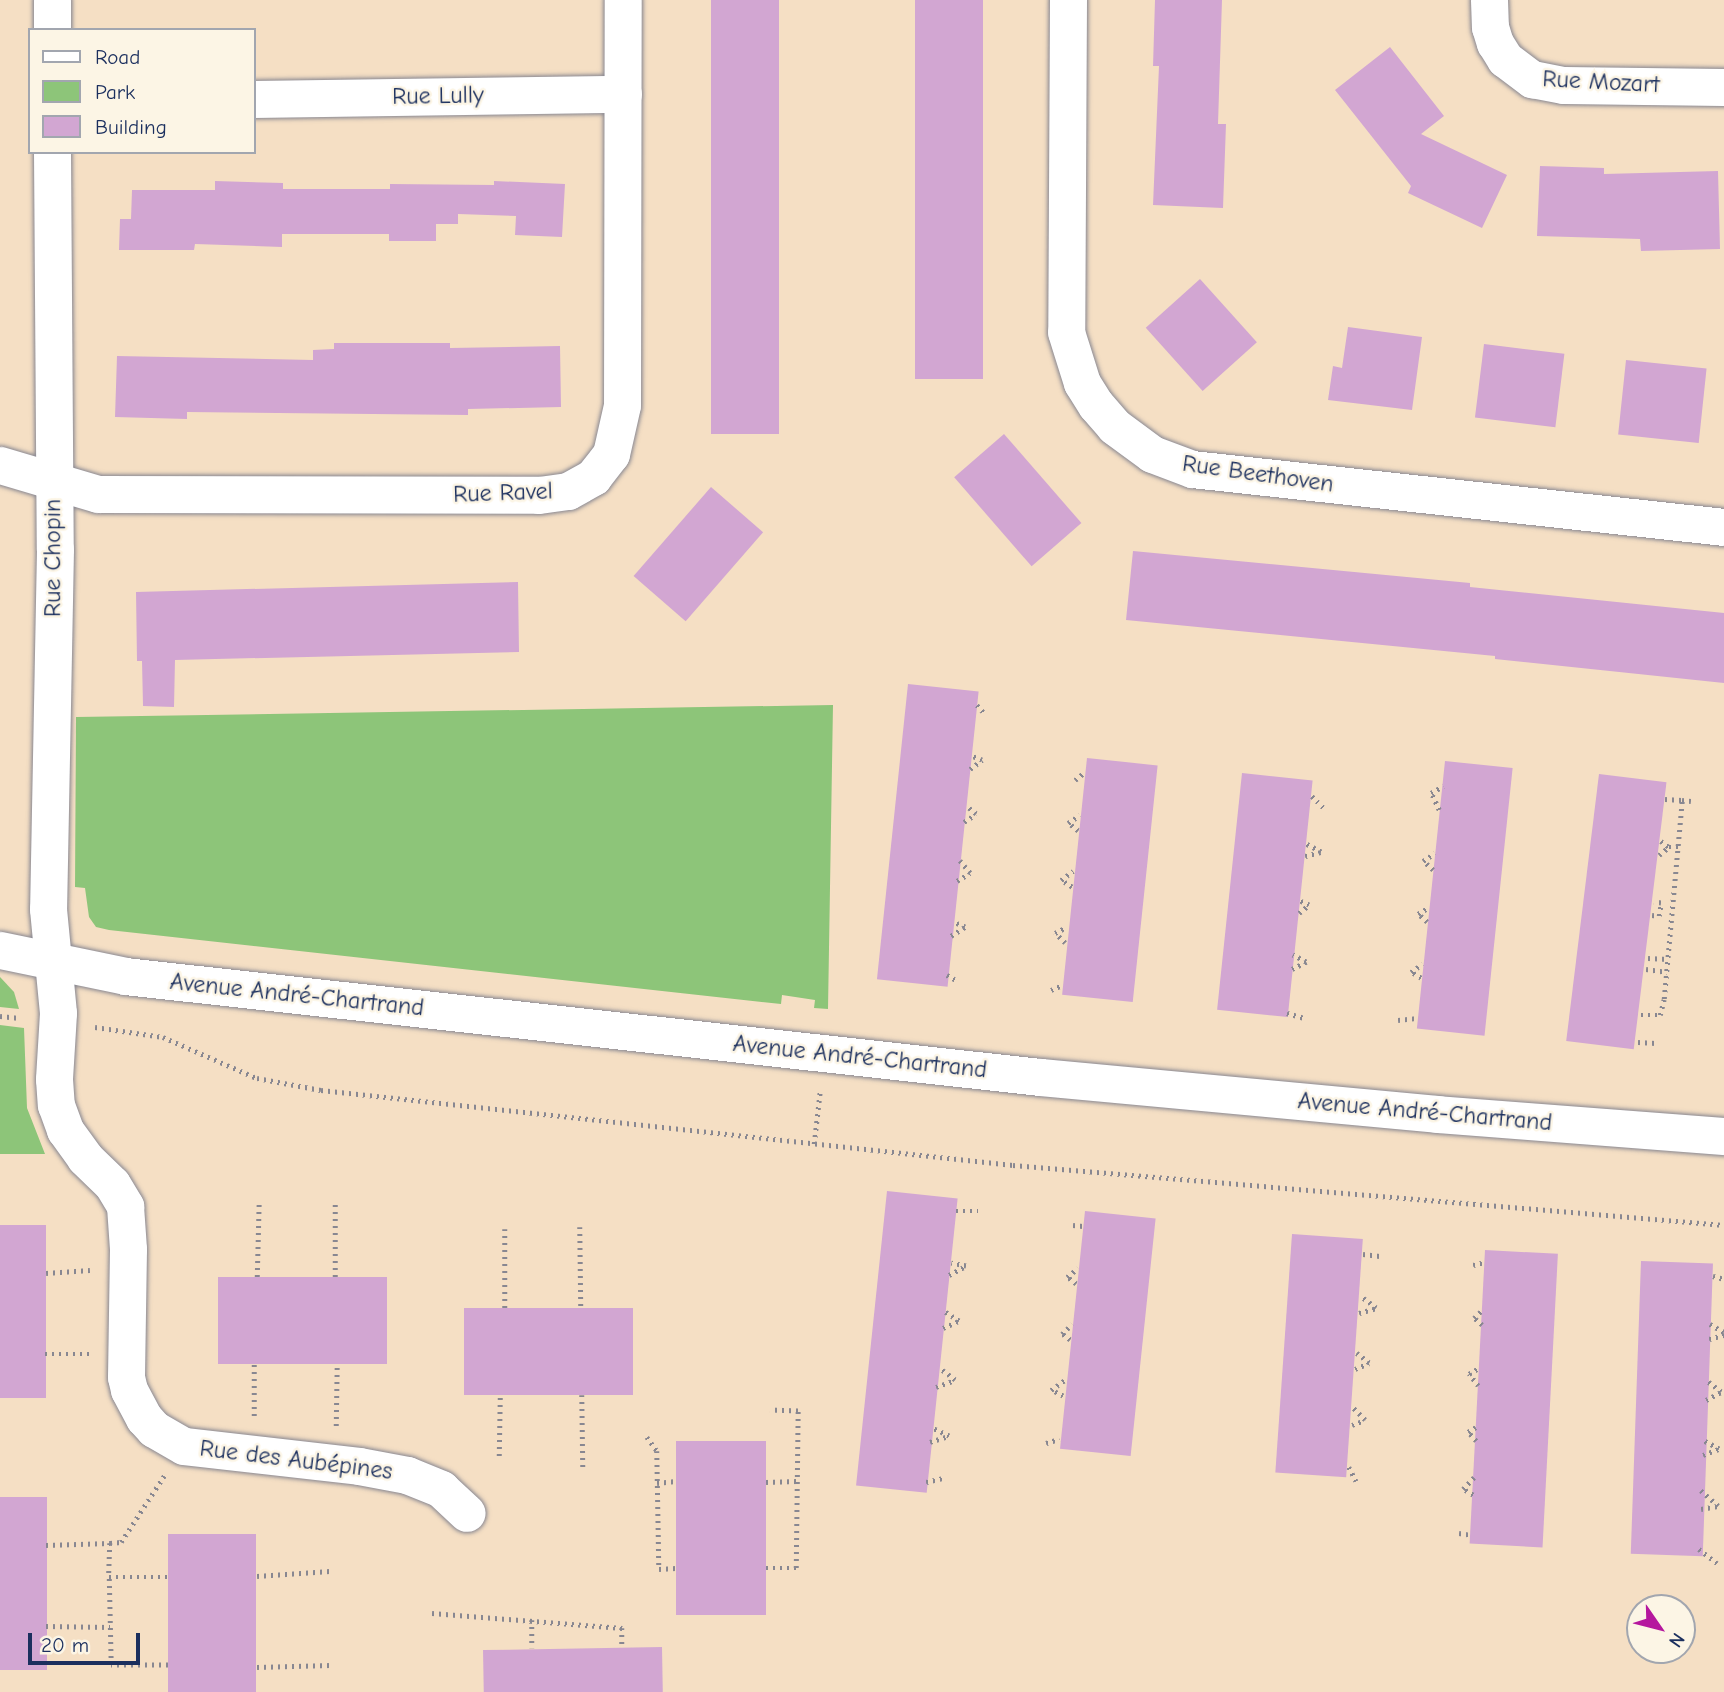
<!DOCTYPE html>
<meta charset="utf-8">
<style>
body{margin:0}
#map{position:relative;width:1724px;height:1692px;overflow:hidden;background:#f5dfc4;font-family:"Comic Neue",sans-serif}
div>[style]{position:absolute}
.green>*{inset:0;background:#8dc579}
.building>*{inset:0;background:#d2a6d2;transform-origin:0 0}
.path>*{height:4.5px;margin-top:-2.25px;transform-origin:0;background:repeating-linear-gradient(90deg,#888791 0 2px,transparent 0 7px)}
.roads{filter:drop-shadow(0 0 2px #888791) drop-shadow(0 0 2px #888791)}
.street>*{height:37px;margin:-18.5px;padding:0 18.5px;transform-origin:18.5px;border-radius:18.5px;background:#fff}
span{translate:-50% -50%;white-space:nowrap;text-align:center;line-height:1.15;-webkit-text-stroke:5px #fcf5e5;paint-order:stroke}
.street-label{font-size:24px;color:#1b2f5e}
.legend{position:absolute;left:28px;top:28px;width:228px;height:126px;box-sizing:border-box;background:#fcf5e5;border:2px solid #a2a6af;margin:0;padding:9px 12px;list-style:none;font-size:21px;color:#1b2f5e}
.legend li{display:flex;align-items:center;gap:14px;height:35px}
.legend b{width:35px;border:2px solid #a2a6af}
.north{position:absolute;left:1626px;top:1594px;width:70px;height:70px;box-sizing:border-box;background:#fcf5e5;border:2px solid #a2a6af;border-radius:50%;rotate:125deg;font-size:19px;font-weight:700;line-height:28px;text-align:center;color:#1b2f5e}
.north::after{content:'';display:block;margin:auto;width:24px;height:32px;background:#b5179e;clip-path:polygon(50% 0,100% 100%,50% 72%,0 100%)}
.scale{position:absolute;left:28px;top:1633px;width:112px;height:32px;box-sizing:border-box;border:4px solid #1b2f5e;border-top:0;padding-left:9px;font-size:21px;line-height:24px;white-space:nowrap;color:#1b2f5e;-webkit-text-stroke:5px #fcf5e5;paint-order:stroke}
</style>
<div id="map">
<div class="green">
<div style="clip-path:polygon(833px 705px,828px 1009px,814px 1008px,815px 1000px,782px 995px,781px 1004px,109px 930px,96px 927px,89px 917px,85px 888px,75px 887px,76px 717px)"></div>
<div style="clip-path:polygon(0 977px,14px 992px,19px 1009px,0 1007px)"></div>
<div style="clip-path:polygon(0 1025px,24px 1028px,27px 1108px,45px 1154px,0 1154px)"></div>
</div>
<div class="building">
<div style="left:711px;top:0;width:68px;height:434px"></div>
<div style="left:915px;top:0;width:68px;height:379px"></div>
<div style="clip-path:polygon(1155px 0,1222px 0,1218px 124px,1226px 124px,1223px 208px,1153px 205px,1159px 66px,1153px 66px)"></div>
<div style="clip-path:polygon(1390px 47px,1444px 116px,1421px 134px,1507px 175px,1482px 228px,1408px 193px,1411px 186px,1335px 90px)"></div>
<div style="clip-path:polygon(1540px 166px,1604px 168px,1604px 174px,1718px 171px,1720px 249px,1641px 251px,1640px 239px,1537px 236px)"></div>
<div style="clip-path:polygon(215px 181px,283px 183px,283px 189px,390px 189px,390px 184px,494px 185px,494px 181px,565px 184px,562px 237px,515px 235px,516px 216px,458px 214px,458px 224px,436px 224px,436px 241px,389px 241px,389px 234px,282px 234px,282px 247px,195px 244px,194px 250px,119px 250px,120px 219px,131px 219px,132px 190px,215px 190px)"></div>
<div style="left:1200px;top:279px;width:85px;height:73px;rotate:48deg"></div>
<div style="clip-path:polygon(1348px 327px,1422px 337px,1412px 410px,1328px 400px,1333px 366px,1342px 368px)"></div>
<div style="clip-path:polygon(334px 343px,450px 343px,450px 348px,560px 346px,561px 407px,468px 409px,468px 415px,187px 412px,187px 419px,115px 417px,117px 356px,313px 360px,313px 350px,334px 349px)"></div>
<div style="left:1484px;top:344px;width:81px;height:74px;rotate:7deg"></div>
<div style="left:1626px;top:360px;width:81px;height:75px;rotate:6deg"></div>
<div style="left:1004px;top:434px;width:118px;height:66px;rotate:49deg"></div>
<div style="left:711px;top:487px;width:69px;height:118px;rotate:41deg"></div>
<div style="clip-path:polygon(1133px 551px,1470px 583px,1470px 587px,1724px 613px,1724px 683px,1495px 659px,1495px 656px,1126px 620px)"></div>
<div style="clip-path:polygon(518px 582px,519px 652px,175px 660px,174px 707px,143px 706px,142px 661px,137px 661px,136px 592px)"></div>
<div style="left:908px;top:684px;width:71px;height:297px;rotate:6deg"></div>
<div style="left:1087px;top:758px;width:71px;height:238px;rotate:6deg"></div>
<div style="left:1445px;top:761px;width:68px;height:269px;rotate:6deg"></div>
<div style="left:1242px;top:773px;width:71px;height:238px;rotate:6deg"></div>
<div style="left:1599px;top:774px;width:68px;height:269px;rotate:7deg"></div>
<div style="left:887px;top:1191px;width:71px;height:296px;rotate:6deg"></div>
<div style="left:1085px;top:1211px;width:71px;height:239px;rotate:6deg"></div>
<div style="left:0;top:1225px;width:46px;height:173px"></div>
<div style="left:1292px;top:1234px;width:71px;height:239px;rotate:4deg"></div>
<div style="left:1485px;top:1250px;width:73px;height:294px;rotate:3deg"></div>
<div style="left:1641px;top:1261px;width:72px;height:293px;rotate:2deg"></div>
<div style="left:218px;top:1277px;width:169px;height:87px"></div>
<div style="left:633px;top:1308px;width:87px;height:169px;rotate:90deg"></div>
<div style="left:676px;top:1441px;width:90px;height:174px"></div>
<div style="left:0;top:1497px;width:47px;height:173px"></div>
<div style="left:168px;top:1534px;width:88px;height:158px"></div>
<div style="left:662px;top:1647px;width:45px;height:179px;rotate:89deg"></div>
</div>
<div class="path">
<div style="left:977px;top:705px;width:13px;rotate:48deg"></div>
<div style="left:970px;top:769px;width:15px;rotate:-37deg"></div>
<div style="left:982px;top:760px;width:12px;rotate:-160deg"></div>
<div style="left:1075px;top:780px;width:13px;rotate:-39deg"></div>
<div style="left:1312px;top:796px;width:16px;rotate:45deg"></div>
<div style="left:1665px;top:799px;width:17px;rotate:3deg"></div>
<div style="left:1439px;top:810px;width:19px;rotate:-115deg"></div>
<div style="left:1431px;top:793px;width:14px;rotate:-30deg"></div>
<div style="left:964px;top:822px;width:14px;rotate:-34deg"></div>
<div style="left:976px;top:814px;width:13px;rotate:-141deg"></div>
<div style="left:1078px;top:831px;width:13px;rotate:-141deg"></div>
<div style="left:1068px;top:823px;width:14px;rotate:-34deg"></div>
<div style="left:1661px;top:841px;width:10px;rotate:37deg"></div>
<div style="left:1669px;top:847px;width:9px"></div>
<div style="left:1659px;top:855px;width:13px;rotate:-39deg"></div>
<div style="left:1305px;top:856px;width:16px;rotate:-14deg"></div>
<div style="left:1321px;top:852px;width:17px;rotate:-152deg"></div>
<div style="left:1433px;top:870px;width:13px;rotate:-138deg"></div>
<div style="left:1423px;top:861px;width:14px;rotate:-34deg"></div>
<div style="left:957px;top:881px;width:15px;rotate:-32deg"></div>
<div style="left:970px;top:873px;width:16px;rotate:-130deg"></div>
<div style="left:1072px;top:887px;width:13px;rotate:-148deg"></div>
<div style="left:1061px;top:880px;width:15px;rotate:-37deg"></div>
<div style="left:1299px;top:913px;width:13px;rotate:-39deg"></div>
<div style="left:1309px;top:905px;width:10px;rotate:-156deg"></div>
<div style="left:1652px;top:915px;width:7px;rotate:8deg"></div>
<div style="left:1659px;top:916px;width:13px;rotate:-81deg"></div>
<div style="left:1661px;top:903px;width:7px;rotate:-172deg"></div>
<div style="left:1427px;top:922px;width:12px;rotate:-138deg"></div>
<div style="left:1418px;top:914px;width:13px;rotate:-32deg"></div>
<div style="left:951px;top:936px;width:17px;rotate:-33deg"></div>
<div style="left:965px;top:927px;width:13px;rotate:-157deg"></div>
<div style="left:1065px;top:943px;width:14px;rotate:-135deg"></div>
<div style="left:1055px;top:933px;width:13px;rotate:-27deg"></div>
<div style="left:1648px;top:958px;width:20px;rotate:3deg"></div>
<div style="left:1292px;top:969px;width:16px;rotate:-27deg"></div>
<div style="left:1306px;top:962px;width:15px;rotate:-152deg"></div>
<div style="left:1646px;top:969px;width:21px;rotate:8deg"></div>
<div style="left:947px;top:975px;width:10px;rotate:29deg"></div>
<div style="left:1421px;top:978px;width:12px;rotate:-149deg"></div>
<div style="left:1411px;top:972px;width:14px;rotate:-36deg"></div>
<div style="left:1051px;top:990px;width:10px;rotate:-24deg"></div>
<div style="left:1287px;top:1013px;width:19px;rotate:16deg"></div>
<div style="left:1641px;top:1015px;width:19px"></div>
<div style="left:1660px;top:1015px;width:16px;rotate:-76deg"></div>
<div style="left:1664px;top:999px;width:200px;rotate:-84.8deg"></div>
<div style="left:1682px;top:800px;width:9px;rotate:6deg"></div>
<div style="left:0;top:1016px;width:20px;rotate:6deg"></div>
<div style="left:1398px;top:1020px;width:18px;rotate:-6deg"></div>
<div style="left:95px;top:1027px;width:69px;rotate:8.4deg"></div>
<div style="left:163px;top:1037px;width:103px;rotate:23.6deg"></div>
<div style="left:257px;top:1078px;width:65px;rotate:10.6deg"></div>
<div style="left:321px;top:1090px;width:696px;rotate:6.19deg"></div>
<div style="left:1013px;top:1165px;width:714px;rotate:4.82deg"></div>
<div style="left:1638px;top:1042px;width:18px;rotate:3deg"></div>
<div style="left:814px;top:1144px;width:53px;rotate:-83.5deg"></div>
<div style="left:956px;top:1211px;width:22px"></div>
<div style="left:1073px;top:1225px;width:10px;rotate:6deg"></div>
<div style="left:580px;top:1227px;width:82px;rotate:89.3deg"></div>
<div style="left:505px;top:1229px;width:80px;rotate:90deg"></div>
<div style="left:1363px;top:1254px;width:17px;rotate:7deg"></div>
<div style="left:1473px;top:1265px;width:12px;rotate:-14deg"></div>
<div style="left:46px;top:1273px;width:44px;rotate:-3.9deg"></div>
<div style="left:949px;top:1275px;width:19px;rotate:-28deg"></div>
<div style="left:966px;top:1266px;width:15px;rotate:-169deg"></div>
<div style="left:1713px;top:1276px;width:11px;rotate:15deg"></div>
<div style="left:257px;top:1277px;width:76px;rotate:-88.5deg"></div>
<div style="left:335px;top:1277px;width:74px;rotate:-90deg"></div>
<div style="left:1076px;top:1284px;width:11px;rotate:-142deg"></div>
<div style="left:1067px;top:1277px;width:14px;rotate:-39deg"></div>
<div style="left:1359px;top:1313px;width:18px;rotate:-16deg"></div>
<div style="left:1376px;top:1308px;width:20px;rotate:-143deg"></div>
<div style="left:1710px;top:1324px;width:16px;rotate:30deg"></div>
<div style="left:1482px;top:1325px;width:11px;rotate:-139deg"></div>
<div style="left:1474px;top:1318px;width:11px;rotate:-45deg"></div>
<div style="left:943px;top:1328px;width:17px;rotate:-24deg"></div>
<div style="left:959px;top:1321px;width:17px;rotate:-147deg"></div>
<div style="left:1709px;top:1339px;width:16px;rotate:-15deg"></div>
<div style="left:1070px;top:1340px;width:10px;rotate:-143deg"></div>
<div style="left:1062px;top:1334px;width:14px;rotate:-45deg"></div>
<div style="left:45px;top:1354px;width:45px"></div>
<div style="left:1355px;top:1369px;width:15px;rotate:-23deg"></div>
<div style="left:1369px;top:1363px;width:16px;rotate:-142deg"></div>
<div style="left:1478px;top:1386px;width:15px;rotate:-127deg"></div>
<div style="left:1469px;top:1374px;width:13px;rotate:-32deg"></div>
<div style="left:936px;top:1387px;width:20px;rotate:-20deg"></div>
<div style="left:955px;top:1380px;width:20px;rotate:-143deg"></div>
<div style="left:582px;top:1395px;width:73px;rotate:89.2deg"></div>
<div style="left:1063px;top:1396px;width:13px;rotate:-153deg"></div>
<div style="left:1051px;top:1390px;width:17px;rotate:-36deg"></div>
<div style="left:1706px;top:1400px;width:17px;rotate:-28deg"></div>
<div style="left:1721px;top:1392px;width:18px;rotate:-142deg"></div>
<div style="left:254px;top:1416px;width:52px;rotate:-90deg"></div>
<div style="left:1352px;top:1425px;width:14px;rotate:-21deg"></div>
<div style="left:1365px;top:1420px;width:17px;rotate:-135deg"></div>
<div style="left:336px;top:1426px;width:62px;rotate:-89.1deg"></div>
<div style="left:647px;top:1437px;width:17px;rotate:54deg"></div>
<div style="left:657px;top:1451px;width:118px;rotate:89deg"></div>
<div style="left:659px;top:1569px;width:17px;rotate:-3deg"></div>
<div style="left:1476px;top:1441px;width:12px;rotate:-132deg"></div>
<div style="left:1468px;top:1432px;width:9px;rotate:-32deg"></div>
<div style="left:930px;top:1442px;width:20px;rotate:-18deg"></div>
<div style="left:949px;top:1436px;width:19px;rotate:-155deg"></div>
<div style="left:1046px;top:1443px;width:14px;rotate:-17deg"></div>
<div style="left:1703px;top:1455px;width:17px;rotate:-21deg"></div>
<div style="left:1719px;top:1449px;width:17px;rotate:-152deg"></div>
<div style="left:499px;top:1456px;width:60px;rotate:-89deg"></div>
<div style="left:1349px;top:1467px;width:16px;rotate:63deg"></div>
<div style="left:766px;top:1482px;width:31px;rotate:-2deg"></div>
<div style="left:926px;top:1482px;width:17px;rotate:-13deg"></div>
<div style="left:657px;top:1483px;width:19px;rotate:-6deg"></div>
<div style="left:1473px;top:1495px;width:12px;rotate:-149deg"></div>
<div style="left:1463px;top:1489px;width:16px;rotate:-47deg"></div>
<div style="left:1701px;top:1509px;width:17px;rotate:-10deg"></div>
<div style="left:1718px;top:1506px;width:23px;rotate:-139deg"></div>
<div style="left:1459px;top:1533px;width:12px;rotate:9deg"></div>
<div style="left:110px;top:1543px;width:11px;rotate:-5deg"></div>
<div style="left:121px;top:1542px;width:79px;rotate:-56.9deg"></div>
<div style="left:46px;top:1545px;width:64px;rotate:-1.8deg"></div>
<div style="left:110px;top:1543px;width:34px;rotate:92deg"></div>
<div style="left:1699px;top:1549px;width:23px;rotate:38deg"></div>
<div style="left:766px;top:1568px;width:30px"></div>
<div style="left:796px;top:1568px;width:157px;rotate:-89.3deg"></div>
<div style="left:798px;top:1411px;width:28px;rotate:-178deg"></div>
<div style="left:257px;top:1576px;width:73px;rotate:-3.9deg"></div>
<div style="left:432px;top:1613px;width:191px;rotate:4.5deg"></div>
<div style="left:622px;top:1628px;width:19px;rotate:90deg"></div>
<div style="left:532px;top:1620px;width:28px;rotate:90deg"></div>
<div style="left:46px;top:1626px;width:64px;rotate:0.9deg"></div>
<div style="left:168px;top:1665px;width:57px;rotate:180deg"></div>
<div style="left:111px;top:1665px;width:88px;rotate:-91.3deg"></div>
<div style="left:109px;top:1577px;width:60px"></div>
<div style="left:257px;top:1667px;width:74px;rotate:-1.5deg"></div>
</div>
<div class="roads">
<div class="street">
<div style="left:52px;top:0;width:30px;rotate:90deg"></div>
<div style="left:1068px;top:0;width:332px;rotate:90.3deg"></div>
<div style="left:1066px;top:332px;width:53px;rotate:72.6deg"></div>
<div style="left:1082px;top:383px;width:26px;rotate:58deg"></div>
<div style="left:1096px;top:405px;width:28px;rotate:49deg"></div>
<div style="left:1114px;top:426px;width:47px;rotate:36.4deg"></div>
<div style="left:1152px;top:454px;width:43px;rotate:20.6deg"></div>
<div style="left:1192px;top:469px;width:535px;rotate:6.22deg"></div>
<div style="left:1489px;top:0;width:27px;rotate:88deg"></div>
<div style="left:1490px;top:27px;width:17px;rotate:73deg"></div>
<div style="left:1495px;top:43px;width:19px;rotate:58deg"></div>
<div style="left:1505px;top:59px;width:34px;rotate:37deg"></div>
<div style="left:1532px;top:79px;width:32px;rotate:11deg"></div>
<div style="left:1563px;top:85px;width:161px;rotate:0.7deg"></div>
<div style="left:254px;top:99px;width:369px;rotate:-0.8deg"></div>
<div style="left:52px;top:152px;width:397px;rotate:89.6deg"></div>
<div style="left:55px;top:549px;width:360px;rotate:91.1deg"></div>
<div style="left:48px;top:909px;width:104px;rotate:84.5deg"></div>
<div style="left:58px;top:1013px;width:66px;rotate:93.5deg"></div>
<div style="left:54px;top:1079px;width:26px;rotate:86deg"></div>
<div style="left:56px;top:1105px;width:27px;rotate:70deg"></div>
<div style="left:65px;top:1130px;width:34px;rotate:54deg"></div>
<div style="left:85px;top:1158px;width:37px;rotate:44deg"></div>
<div style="left:112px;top:1184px;width:26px;rotate:59deg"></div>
<div style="left:125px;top:1206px;width:43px;rotate:86deg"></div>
<div style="left:128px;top:1249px;width:128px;rotate:90.9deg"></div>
<div style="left:126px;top:1377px;width:13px;rotate:77deg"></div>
<div style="left:129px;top:1390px;width:32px;rotate:62deg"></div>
<div style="left:144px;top:1418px;width:15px;rotate:48deg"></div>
<div style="left:154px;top:1429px;width:34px;rotate:30deg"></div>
<div style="left:184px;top:1446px;width:176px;rotate:6.5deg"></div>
<div style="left:359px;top:1466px;width:49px;rotate:10.6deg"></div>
<div style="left:407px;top:1475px;width:37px;rotate:22deg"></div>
<div style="left:441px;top:1489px;width:35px;rotate:43deg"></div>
<div style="left:0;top:465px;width:102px;rotate:16.5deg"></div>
<div style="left:98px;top:494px;width:441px;rotate:0.1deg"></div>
<div style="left:539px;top:495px;width:29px;rotate:-8deg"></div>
<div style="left:568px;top:491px;width:29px;rotate:-29deg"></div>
<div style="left:593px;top:477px;width:29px;rotate:-52deg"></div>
<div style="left:611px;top:454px;width:50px;rotate:-77.3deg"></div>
<div style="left:622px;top:405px;width:405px;rotate:-89.9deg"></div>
<div style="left:0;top:950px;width:128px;rotate:11.7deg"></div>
<div style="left:125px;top:976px;width:921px;rotate:6.3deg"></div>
<div style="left:1040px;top:1077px;width:399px;rotate:5.3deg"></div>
<div style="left:1437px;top:1114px;width:288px;rotate:4.4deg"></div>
</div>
</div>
<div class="street-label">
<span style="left:1601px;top:82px;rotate:3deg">Rue Mozart</span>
<span style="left:438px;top:96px;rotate:-1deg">Rue Lully</span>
<span style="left:1258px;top:474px;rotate:8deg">Rue Beethoven</span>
<span style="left:503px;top:493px;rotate:-2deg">Rue Ravel</span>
<span style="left:53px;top:558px;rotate:-90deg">Rue Chopin</span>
<span style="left:297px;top:995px;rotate:6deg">Avenue André-Chartrand</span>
<span style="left:860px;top:1057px;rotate:6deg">Avenue André-Chartrand</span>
<span style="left:1425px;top:1112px;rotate:5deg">Avenue André-Chartrand</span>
<span style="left:296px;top:1460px;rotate:7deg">Rue des Aubépines</span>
</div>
<ul class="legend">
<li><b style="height:9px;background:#fff"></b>Road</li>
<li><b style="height:19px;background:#8dc579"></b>Park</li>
<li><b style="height:19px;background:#d2a6d2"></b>Building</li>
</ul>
<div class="north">N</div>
<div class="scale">20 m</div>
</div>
